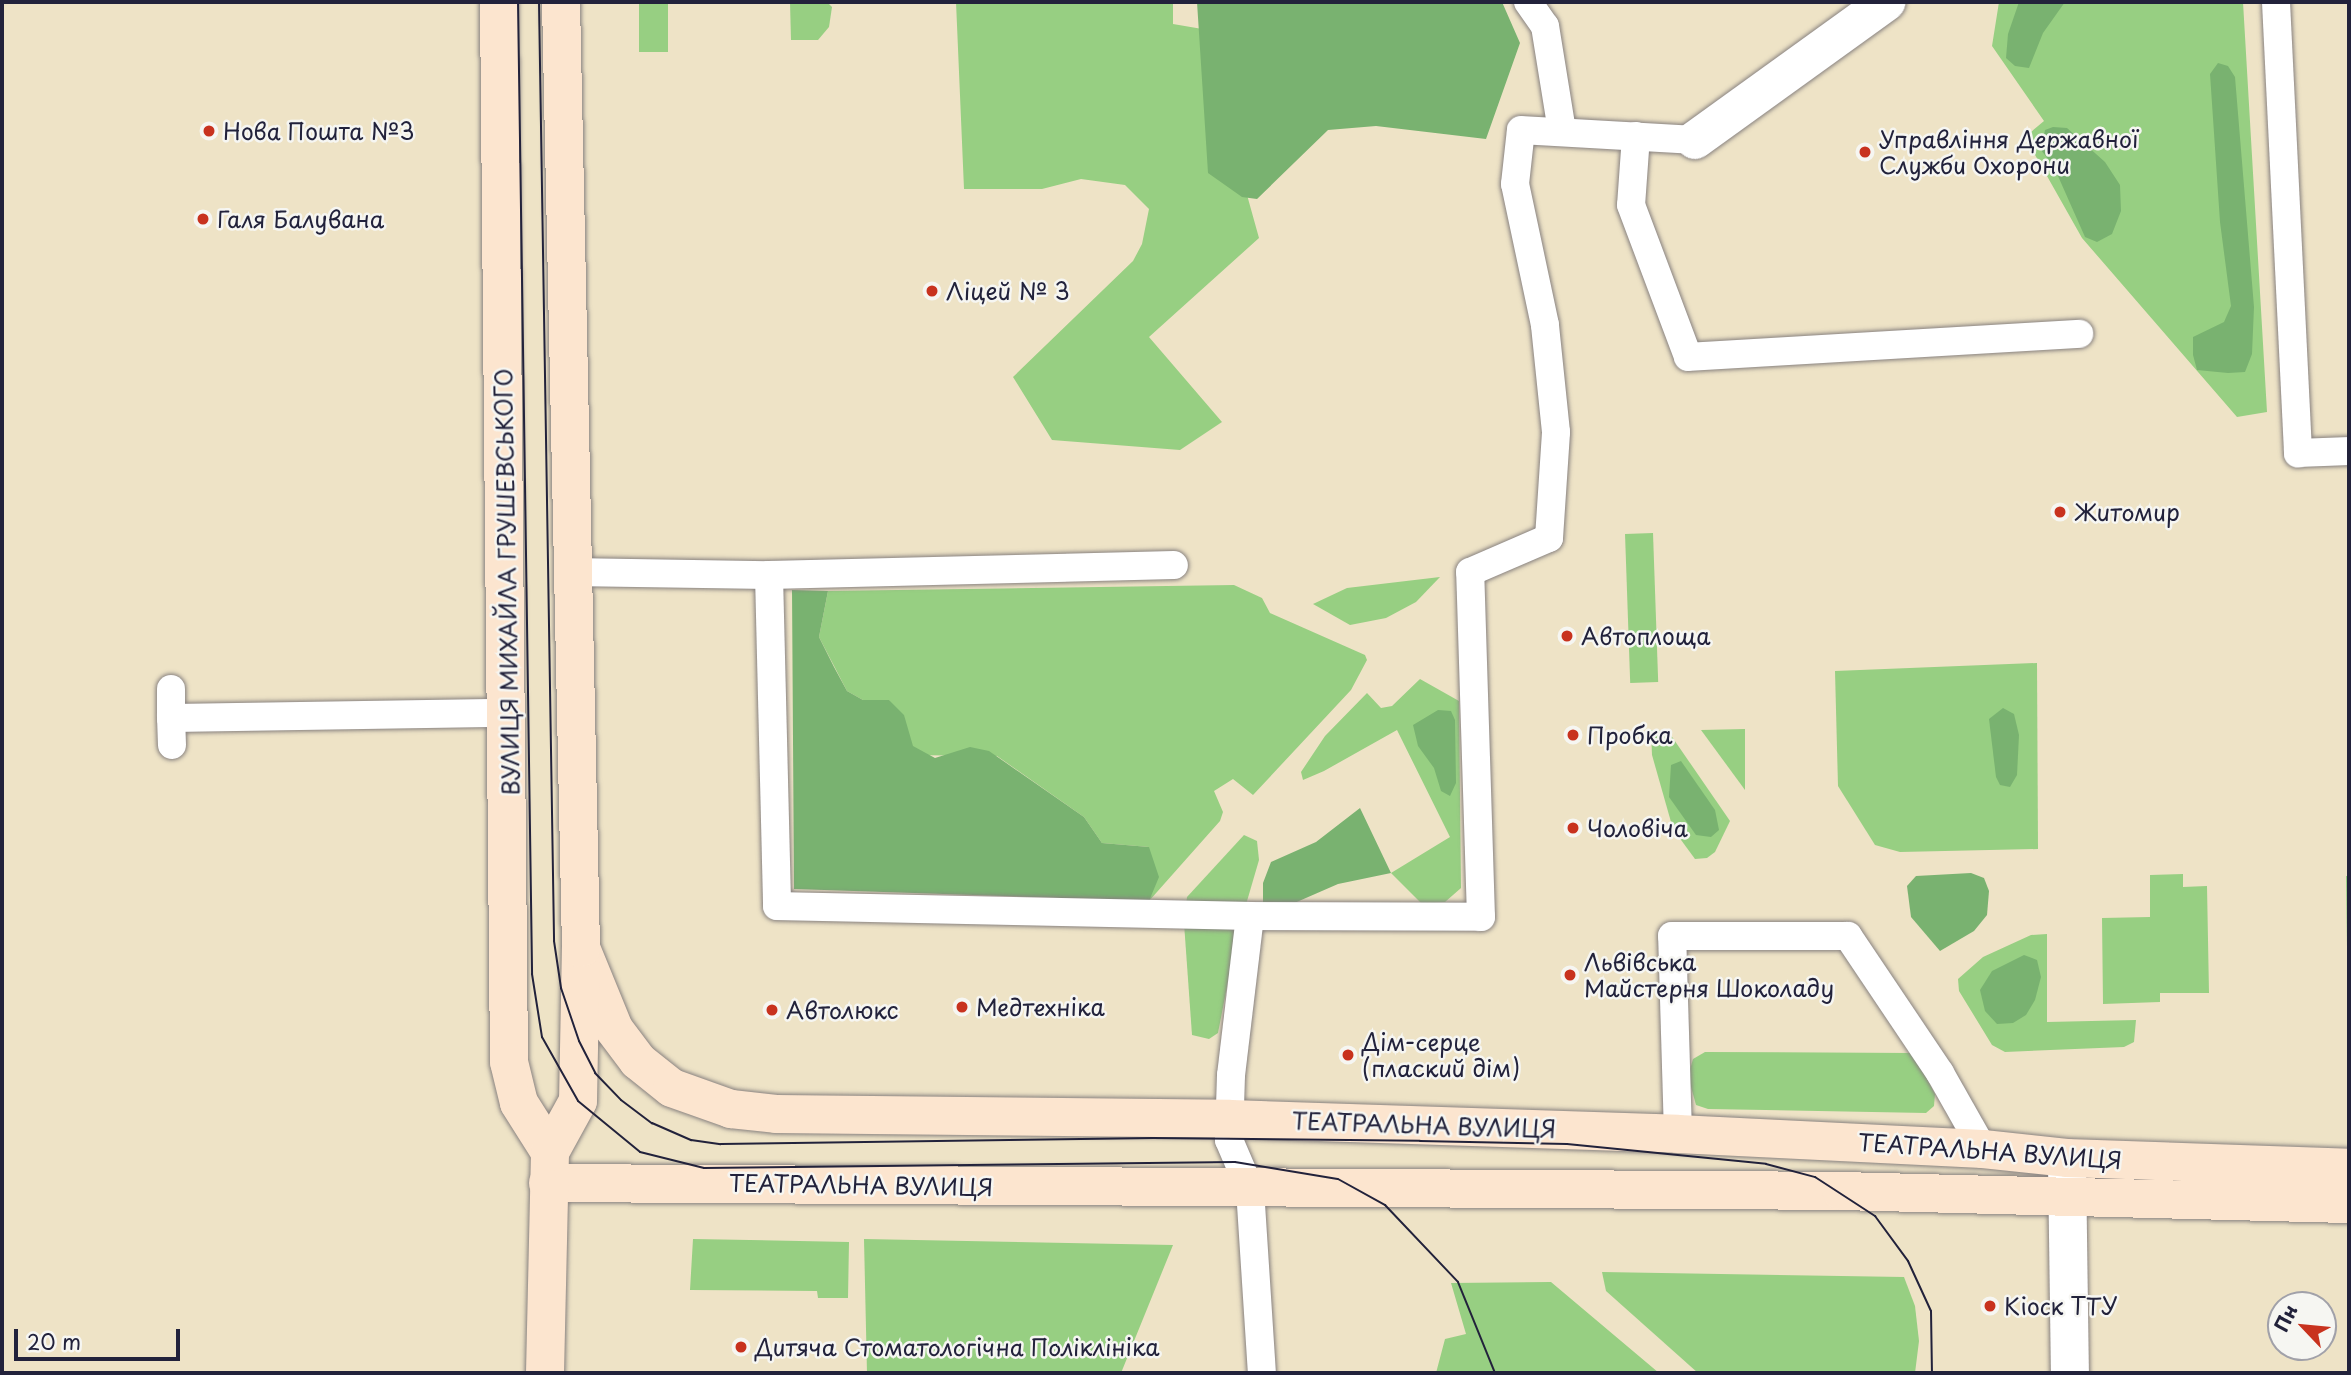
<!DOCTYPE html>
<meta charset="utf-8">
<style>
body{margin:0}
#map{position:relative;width:2351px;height:1375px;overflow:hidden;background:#eee3c6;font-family:"Playpen Sans",sans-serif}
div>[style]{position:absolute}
.green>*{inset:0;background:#97cf82;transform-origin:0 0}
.forest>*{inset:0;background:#79b270}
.roads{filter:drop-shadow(0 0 2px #888280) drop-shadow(0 0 2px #888280)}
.lane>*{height:28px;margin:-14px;padding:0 14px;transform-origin:14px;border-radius:14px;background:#fff}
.street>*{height:38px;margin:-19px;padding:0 19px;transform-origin:19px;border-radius:19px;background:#fff}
.secondary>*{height:38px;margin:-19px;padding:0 19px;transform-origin:19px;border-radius:19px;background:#fce5cf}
.tram>*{height:2px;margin:-1px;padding:0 1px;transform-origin:1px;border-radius:1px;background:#22223b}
.dots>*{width:19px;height:19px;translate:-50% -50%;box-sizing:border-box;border:4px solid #f6f6f2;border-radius:50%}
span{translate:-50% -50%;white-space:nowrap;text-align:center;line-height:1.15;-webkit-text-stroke:5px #f6f6f2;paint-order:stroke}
.poi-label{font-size:23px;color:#22223b}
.left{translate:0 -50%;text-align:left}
.street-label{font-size:23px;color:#22223b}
.frame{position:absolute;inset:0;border:4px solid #22223b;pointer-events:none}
.north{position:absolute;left:2267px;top:1291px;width:70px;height:70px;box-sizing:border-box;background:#f6f6f2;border:2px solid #a1a1a9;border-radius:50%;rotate:296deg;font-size:19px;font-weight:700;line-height:28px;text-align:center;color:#22223b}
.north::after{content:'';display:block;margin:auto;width:24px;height:32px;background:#c8321e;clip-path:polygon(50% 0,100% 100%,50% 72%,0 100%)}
.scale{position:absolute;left:14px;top:1329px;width:166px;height:32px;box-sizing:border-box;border:4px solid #22223b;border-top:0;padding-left:9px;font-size:21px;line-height:24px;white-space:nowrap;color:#22223b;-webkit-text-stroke:5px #f6f6f2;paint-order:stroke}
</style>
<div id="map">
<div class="green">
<div style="left:639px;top:2px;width:29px;height:50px"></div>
<div style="clip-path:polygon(790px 2px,827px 2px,832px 7px,829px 27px,818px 40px,791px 40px)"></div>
<div style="clip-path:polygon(956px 2px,1173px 2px,1173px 24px,1214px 31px,1215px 80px,1259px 238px,1149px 337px,1222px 422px,1180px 450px,1052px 440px,1013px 377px,1133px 261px,1142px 244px,1149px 209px,1125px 185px,1081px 179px,1042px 189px,964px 189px)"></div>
<div style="clip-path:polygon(1999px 2px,2243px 2px,2267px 412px,2237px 417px,2082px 238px,2025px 137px,2044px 121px,1992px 46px)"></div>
<div style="left:1653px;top:533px;width:149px;height:28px;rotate:88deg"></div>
<div style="clip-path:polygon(1440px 577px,1416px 602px,1386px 618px,1350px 625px,1313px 604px,1347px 588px)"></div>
<div style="clip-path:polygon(1234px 585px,1262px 598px,1270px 613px,1365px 655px,1367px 660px,1351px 690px,1253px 795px,1233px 779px,1214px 791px,1223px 812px,1220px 821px,1149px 901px,1149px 847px,1102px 843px,1084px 817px,997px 756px,904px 755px,889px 700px,863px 700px,847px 691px,819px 637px,828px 591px)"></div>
<div style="clip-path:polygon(2037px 663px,2038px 849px,1900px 852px,1875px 845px,1838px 786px,1835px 671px)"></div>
<div style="clip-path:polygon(1420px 679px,1459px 701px,1461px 888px,1445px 902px,1422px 904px,1391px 873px,1450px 837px,1397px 730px,1324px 771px,1303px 780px,1301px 772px,1325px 736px,1367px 693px,1381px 708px,1392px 706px)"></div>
<div style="clip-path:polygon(1745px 729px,1745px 790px,1701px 730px)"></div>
<div style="clip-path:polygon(1651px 730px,1668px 731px,1730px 821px,1715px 852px,1707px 858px,1695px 859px,1673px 829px,1652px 755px)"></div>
<div style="clip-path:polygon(1244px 835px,1257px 841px,1259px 860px,1245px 908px,1186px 905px,1187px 897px)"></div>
<div style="clip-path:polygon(2183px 874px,2183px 887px,2207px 886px,2209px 993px,2160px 993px,2160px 1002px,2103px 1004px,2102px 918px,2150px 917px,2150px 875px)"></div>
<div style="clip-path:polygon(2346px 876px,2349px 876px,2349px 1024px,2348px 1020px)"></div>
<div style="clip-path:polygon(1184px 923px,1238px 930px,1218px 1033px,1209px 1039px,1192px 1035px)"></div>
<div style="clip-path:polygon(2047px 934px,2047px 1022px,2136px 1020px,2134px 1042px,2124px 1047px,2005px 1052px,1992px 1045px,1959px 991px,1958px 979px,1983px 957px,2031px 935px)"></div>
<div style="clip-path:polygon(1705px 1052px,1913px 1053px,1935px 1094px,1934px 1106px,1926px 1113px,1708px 1109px,1696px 1105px,1688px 1076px,1693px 1059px)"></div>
<div style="clip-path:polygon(693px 1239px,849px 1242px,848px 1298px,818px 1298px,817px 1291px,690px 1290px)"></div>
<div style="clip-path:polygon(864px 1239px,1173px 1245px,1121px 1373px,867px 1373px)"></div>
<div style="clip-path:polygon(1602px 1272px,1904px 1277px,1915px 1306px,1919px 1341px,1915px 1373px,1698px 1373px,1606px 1291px)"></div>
<div style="clip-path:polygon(1551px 1282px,1659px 1373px,1436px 1373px,1445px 1339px,1466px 1334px,1451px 1283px)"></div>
</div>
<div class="forest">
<div style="clip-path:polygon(1197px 2px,1502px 2px,1520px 43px,1486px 139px,1376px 126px,1328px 130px,1257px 199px,1242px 197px,1208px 173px)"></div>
<div style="clip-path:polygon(2019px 2px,2065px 2px,2043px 33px,2029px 68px,2015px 66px,2006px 58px,2008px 34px)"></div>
<div style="clip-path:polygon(2218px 63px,2228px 66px,2235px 77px,2254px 307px,2252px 354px,2245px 372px,2228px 373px,2197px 370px,2193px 355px,2193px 337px,2224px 322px,2231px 306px,2220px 222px,2210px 74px)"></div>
<div style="clip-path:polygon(2053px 127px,2067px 128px,2105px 162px,2120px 185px,2121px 211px,2112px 234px,2097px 242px,2085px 237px,2054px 167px,2041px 150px,2045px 130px)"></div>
<div style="clip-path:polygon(792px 590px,828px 591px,819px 637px,834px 667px,847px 691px,863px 700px,889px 700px,904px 715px,913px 746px,935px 758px,970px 747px,989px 751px,1084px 817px,1102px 843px,1149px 847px,1159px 877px,1149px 901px,794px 889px)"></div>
<div style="clip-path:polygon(2003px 708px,2014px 714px,2019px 735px,2017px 775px,2010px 787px,2000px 785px,1996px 777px,1989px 719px)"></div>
<div style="clip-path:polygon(1438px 710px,1451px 711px,1455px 720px,1456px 783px,1450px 796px,1441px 791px,1434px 768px,1418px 746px,1413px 725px)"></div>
<div style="clip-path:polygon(1681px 761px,1715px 810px,1719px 830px,1711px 837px,1696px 835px,1669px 797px,1671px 765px)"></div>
<div style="clip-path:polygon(1360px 808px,1391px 873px,1338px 884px,1283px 908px,1263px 906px,1263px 883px,1271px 862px,1316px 842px)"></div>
<div style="clip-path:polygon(1971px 873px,1984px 878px,1989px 891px,1987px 915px,1974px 931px,1940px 951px,1911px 917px,1907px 886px,1916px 876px)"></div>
<div style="clip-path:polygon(2024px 955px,2037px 960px,2041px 977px,2035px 1000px,2026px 1015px,2013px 1023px,1997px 1024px,1985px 1011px,1980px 990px,1992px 971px)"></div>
</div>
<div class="roads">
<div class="lane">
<div style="left:1528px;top:2px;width:29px;rotate:55deg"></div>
<div style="left:1545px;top:26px;width:106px;rotate:80.8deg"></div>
<div style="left:2276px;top:2px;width:452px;rotate:87.2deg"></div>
<div style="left:2298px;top:453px;width:51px;rotate:-2.2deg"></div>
<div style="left:1636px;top:136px;width:69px;rotate:94.1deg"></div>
<div style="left:1631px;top:205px;width:162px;rotate:69.4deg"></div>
<div style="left:1688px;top:357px;width:392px;rotate:-3.4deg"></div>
<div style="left:570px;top:572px;width:199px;rotate:0.9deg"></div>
<div style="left:769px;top:575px;width:405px;rotate:-1.4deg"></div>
<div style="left:769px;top:575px;width:331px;rotate:88.6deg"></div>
<div style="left:777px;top:906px;width:473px;rotate:1.2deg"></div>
<div style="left:1250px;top:916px;width:160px;rotate:96.8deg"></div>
<div style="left:1231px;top:1075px;width:65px;rotate:91.8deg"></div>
<div style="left:1229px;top:1140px;width:53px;rotate:66.8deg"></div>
<div style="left:1250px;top:1189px;width:184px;rotate:86.3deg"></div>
<div style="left:171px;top:689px;width:29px;rotate:90deg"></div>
<div style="left:172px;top:745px;width:27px;rotate:-92deg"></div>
<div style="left:171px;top:718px;width:337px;rotate:-0.9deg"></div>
<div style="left:1250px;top:916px;width:231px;rotate:0.2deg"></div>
<div style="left:1481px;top:917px;width:345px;rotate:-91.8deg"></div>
<div style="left:1470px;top:572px;width:86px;rotate:-23.3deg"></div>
<div style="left:1549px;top:538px;width:106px;rotate:-86.2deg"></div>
<div style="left:1556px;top:432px;width:108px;rotate:-95.9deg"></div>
<div style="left:1545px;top:325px;width:144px;rotate:-102deg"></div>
<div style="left:1515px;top:184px;width:54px;rotate:-83.7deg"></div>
<div style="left:1521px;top:130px;width:174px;rotate:3.3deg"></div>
<div style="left:1678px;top:1134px;width:198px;rotate:-91.7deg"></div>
<div style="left:1672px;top:936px;width:176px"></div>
<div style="left:1848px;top:936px;width:165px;rotate:56.1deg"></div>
<div style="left:1940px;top:1073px;width:87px;rotate:60.5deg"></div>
</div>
<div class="street">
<div style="left:1695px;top:140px;width:236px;rotate:-35.8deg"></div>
<div style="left:2067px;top:1164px;width:209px;rotate:89.2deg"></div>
</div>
<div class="secondary">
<div style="left:499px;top:2px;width:1060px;rotate:89.46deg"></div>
<div style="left:509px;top:1062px;width:42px;rotate:76.3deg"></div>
<div style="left:519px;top:1103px;width:58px;rotate:57.7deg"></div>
<div style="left:581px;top:948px;width:87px;rotate:67.8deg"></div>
<div style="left:614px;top:1029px;width:40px;rotate:53deg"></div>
<div style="left:638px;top:1061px;width:43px;rotate:38.5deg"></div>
<div style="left:672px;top:1088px;width:63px;rotate:19.6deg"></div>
<div style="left:731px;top:1109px;width:45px;rotate:6.3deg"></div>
<div style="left:776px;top:1114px;width:454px;rotate:0.6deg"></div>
<div style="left:1230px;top:1119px;width:448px;rotate:1.9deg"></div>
<div style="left:1678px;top:1134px;width:305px;rotate:2.8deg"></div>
<div style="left:1983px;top:1149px;width:84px;rotate:6.1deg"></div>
<div style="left:2067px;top:1158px;width:282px;rotate:2deg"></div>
<div style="left:548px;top:1183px;width:1293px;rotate:0.35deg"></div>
<div style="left:1841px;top:1191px;width:508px;rotate:1.47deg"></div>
<div style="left:545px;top:1373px;width:221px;rotate:-88.7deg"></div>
<div style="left:550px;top:1152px;width:58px;rotate:-61.2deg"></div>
<div style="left:578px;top:1101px;width:153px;rotate:-88.9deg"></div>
<div style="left:581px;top:948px;width:946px;rotate:-91.21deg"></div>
</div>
</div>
<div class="tram">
<div style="left:518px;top:2px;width:972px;rotate:89.17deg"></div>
<div style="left:532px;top:974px;width:64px;rotate:81deg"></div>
<div style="left:542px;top:1037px;width:73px;rotate:60.6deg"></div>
<div style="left:578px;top:1101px;width:80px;rotate:39.4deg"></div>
<div style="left:640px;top:1152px;width:66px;rotate:14deg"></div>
<div style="left:704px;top:1168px;width:531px;rotate:-0.65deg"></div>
<div style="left:1235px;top:1162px;width:104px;rotate:9.4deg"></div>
<div style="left:1338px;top:1179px;width:54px;rotate:29deg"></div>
<div style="left:1385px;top:1205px;width:106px;rotate:46.5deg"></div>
<div style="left:1458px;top:1282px;width:98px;rotate:67.9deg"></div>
<div style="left:539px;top:2px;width:939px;rotate:89.08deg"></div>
<div style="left:554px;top:941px;width:48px;rotate:81.5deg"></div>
<div style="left:561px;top:988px;width:56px;rotate:71.2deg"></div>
<div style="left:579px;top:1041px;width:36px;rotate:63deg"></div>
<div style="left:595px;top:1073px;width:37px;rotate:46deg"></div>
<div style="left:621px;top:1100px;width:39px;rotate:37deg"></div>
<div style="left:652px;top:1123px;width:43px;rotate:23.6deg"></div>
<div style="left:691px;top:1140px;width:30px;rotate:8deg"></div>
<div style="left:721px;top:1144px;width:432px;rotate:-0.8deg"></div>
<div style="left:1153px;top:1138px;width:267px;rotate:0.6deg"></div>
<div style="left:1420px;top:1141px;width:147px;rotate:1.2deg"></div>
<div style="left:1567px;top:1144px;width:200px;rotate:5.7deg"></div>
<div style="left:1766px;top:1164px;width:51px;rotate:14.9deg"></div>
<div style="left:1815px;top:1177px;width:72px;rotate:33deg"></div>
<div style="left:1875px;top:1216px;width:56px;rotate:53.7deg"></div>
<div style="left:1908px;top:1261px;width:55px;rotate:65.3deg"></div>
<div style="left:1931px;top:1311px;width:62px;rotate:89.1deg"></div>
</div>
<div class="dots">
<div style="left:209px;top:131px;background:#c8321e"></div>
<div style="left:1865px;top:152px;background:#c8321e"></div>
<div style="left:203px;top:219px;background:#c8321e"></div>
<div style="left:932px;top:291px;background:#c8321e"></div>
<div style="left:2060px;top:512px;background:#c8321e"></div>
<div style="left:1567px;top:636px;background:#c8321e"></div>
<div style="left:1573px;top:735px;background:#c8321e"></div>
<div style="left:1573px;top:828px;background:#c8321e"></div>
<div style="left:1570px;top:975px;background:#c8321e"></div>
<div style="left:962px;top:1007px;background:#c8321e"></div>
<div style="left:772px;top:1010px;background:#c8321e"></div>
<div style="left:1348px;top:1055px;background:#c8321e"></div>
<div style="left:1990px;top:1306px;background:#c8321e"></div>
<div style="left:741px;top:1347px;background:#c8321e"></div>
</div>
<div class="poi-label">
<span class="left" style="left:223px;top:131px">Нова Пошта №3</span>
<span class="left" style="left:1879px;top:152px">Управління Державної<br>Служби Охорони</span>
<span class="left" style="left:217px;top:219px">Галя Балувана</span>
<span class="left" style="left:946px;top:291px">Ліцей № 3</span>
<span class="left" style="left:2074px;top:512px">Житомир</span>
<span class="left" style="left:1581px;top:636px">Автоплоща</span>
<span class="left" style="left:1587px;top:735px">Пробка</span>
<span class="left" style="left:1587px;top:828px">Чоловіча</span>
<span class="left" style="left:1584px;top:975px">Львівська<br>Майстерня Шоколаду</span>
<span class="left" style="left:976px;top:1007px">Медтехніка</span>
<span class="left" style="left:786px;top:1010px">Автолюкс</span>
<span class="left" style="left:1362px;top:1055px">Дім-серце<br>(плаский дім)</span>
<span class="left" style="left:2004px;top:1306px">Кіоск ТТУ</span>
<span class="left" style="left:755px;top:1347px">Дитяча Стоматологічна Поліклініка</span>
</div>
<div class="street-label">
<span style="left:507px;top:582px;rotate:-91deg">ВУЛИЦЯ МИХАЙЛА ГРУШЕВСЬКОГО</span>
<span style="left:1424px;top:1125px;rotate:2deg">ТЕАТРАЛЬНА ВУЛИЦЯ</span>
<span style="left:1990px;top:1151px;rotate:4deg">ТЕАТРАЛЬНА ВУЛИЦЯ</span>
<span style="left:861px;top:1185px;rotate:1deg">ТЕАТРАЛЬНА ВУЛИЦЯ</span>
</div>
<div class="frame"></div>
<div class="north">Пн</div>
<div class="scale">20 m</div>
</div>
